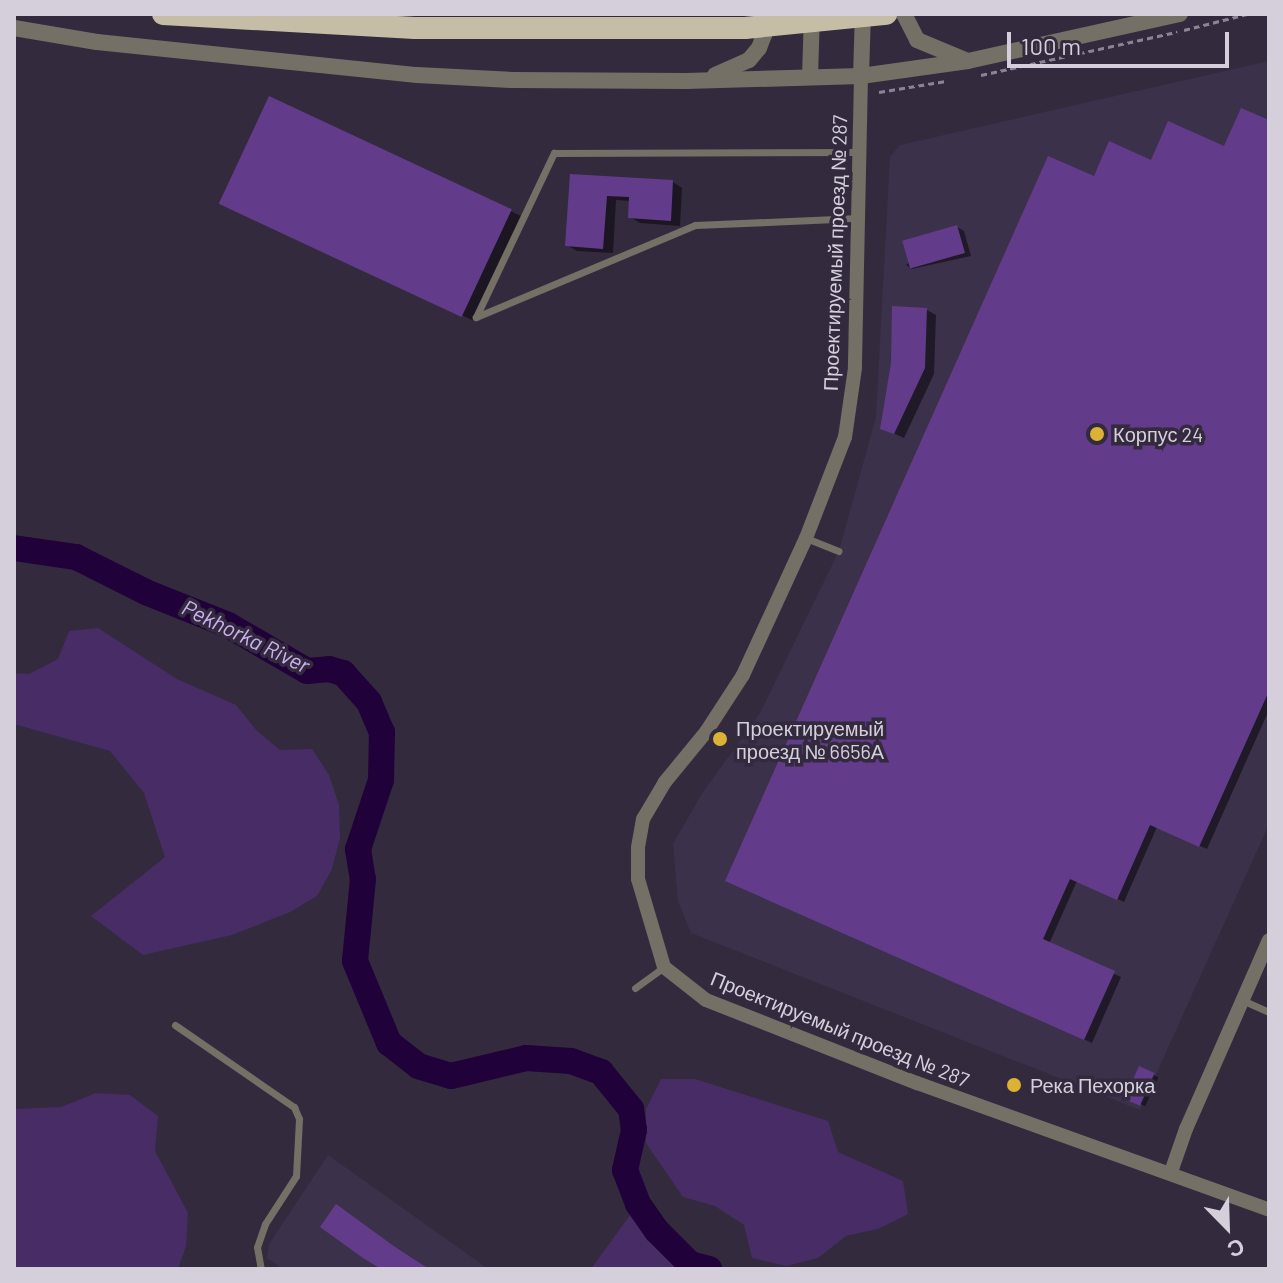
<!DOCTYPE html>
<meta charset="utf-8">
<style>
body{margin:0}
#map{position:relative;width:1283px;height:1283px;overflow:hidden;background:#332a3e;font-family:Barlow,sans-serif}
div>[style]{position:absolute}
.built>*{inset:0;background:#3c314b}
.green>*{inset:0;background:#482c66}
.shadow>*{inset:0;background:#0007;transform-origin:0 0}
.river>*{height:26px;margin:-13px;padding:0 13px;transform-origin:13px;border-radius:13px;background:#21013a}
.building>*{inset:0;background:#623c8a;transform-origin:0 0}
.path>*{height:3px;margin-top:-1.5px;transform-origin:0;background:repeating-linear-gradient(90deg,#8b8493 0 6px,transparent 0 10px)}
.service>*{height:7px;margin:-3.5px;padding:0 3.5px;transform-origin:3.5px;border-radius:3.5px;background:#747065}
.minor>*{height:14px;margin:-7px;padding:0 7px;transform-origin:7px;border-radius:7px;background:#747065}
.tertiary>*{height:16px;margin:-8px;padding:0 8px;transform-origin:8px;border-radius:8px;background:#747065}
.trunk>*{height:22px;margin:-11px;padding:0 11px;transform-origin:11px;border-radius:11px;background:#c6bda6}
.trunk-bridge>*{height:22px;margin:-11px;padding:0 11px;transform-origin:11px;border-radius:11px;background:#c6bda6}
.dots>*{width:22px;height:22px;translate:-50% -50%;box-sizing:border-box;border:4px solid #332a3e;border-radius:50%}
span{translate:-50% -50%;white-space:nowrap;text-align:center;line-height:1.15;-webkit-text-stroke:7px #332a3e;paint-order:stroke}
.street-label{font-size:20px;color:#d4cfdb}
.poi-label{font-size:20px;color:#d4cfdb}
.left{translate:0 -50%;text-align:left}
.water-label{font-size:22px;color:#ccb1f2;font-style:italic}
.frame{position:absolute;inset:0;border:16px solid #d4cfdb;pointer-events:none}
.north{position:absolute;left:1187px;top:1187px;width:80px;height:80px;-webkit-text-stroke:6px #332a3e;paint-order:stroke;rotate:157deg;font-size:22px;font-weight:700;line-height:32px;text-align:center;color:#d4cfdb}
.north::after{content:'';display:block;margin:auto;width:28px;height:36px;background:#d4cfdb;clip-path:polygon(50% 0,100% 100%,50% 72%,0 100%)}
.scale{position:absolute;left:1007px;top:32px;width:222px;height:36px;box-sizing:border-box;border:4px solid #d4cfdb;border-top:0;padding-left:10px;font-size:24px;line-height:28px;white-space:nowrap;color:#d4cfdb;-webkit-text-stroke:6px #332a3e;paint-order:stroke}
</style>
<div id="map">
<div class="built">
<div style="clip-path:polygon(1269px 61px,1269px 824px,1140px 1110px,691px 933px,678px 901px,673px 844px,703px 792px,760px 713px,839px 551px,876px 417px,890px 157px,900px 145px)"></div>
<div style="clip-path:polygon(328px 1155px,487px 1268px,283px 1269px,267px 1258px,269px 1244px)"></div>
</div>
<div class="green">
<div style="clip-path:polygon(98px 628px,177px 679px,236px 705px,257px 731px,280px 750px,312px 749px,329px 775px,339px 805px,340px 838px,332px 869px,317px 896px,290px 912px,232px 935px,143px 955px,91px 916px,165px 857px,144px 793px,110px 751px,14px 724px,14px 673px,29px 674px,58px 659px,69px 631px)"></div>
<div style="clip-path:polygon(661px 1079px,695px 1079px,828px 1121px,838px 1152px,903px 1181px,908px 1214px,878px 1229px,846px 1236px,818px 1258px,786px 1266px,752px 1258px,744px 1225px,715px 1206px,683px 1197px,646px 1143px,646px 1109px)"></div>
<div style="clip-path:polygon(96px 1093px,130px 1095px,158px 1116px,155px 1151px,188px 1213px,186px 1246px,178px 1269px,14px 1269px,14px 1109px,61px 1107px)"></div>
<div style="clip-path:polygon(638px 1204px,657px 1231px,690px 1264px,709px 1269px,591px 1269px)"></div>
</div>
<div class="shadow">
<div style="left:270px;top:99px;width:277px;height:115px;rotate:25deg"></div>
<div style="clip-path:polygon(1269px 123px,1269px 710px,1207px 849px,1157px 827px,1124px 902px,1077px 881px,1049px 944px,1121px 977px,1092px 1043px,734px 884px,1095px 179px,1152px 162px,1225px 148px)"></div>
<div style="clip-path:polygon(572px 176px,673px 182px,682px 188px,680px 226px,640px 223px,630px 217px,631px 201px,616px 200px,613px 253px,577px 251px,567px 245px)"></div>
<div style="clip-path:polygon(957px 227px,964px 231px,971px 256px,912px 269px,906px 265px)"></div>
<div style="clip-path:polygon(927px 310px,936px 315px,934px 374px,904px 438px,882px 428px)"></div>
<div style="left:1140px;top:1069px;width:20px;height:32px;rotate:24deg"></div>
</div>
<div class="river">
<div style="left:14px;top:548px;width:63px;rotate:8.3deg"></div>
<div style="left:76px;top:557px;width:80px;rotate:26.6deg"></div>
<div style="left:148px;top:593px;width:86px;rotate:21.8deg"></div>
<div style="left:228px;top:625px;width:91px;rotate:30.2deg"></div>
<div style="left:307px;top:671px;width:22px;rotate:-5deg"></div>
<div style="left:329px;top:669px;width:15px;rotate:16deg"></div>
<div style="left:343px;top:673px;width:39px;rotate:48deg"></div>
<div style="left:369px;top:702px;width:33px;rotate:67deg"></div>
<div style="left:382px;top:732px;width:48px;rotate:91.2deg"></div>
<div style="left:381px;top:780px;width:73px;rotate:108.4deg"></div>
<div style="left:358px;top:849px;width:30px;rotate:81deg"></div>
<div style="left:363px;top:879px;width:82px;rotate:95.6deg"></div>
<div style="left:355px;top:961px;width:89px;rotate:67.5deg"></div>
<div style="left:389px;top:1043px;width:37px;rotate:38deg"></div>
<div style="left:418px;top:1066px;width:34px;rotate:17deg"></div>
<div style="left:451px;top:1076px;width:77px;rotate:-13.5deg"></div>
<div style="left:526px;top:1058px;width:45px;rotate:3.8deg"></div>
<div style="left:571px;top:1061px;width:32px;rotate:20deg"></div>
<div style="left:601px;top:1072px;width:48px;rotate:51deg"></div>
<div style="left:631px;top:1109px;width:21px;rotate:82deg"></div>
<div style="left:634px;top:1130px;width:41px;rotate:102.7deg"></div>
<div style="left:625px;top:1170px;width:36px;rotate:69deg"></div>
<div style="left:638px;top:1204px;width:33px;rotate:55deg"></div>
<div style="left:657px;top:1231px;width:47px;rotate:45deg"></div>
<div style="left:690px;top:1264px;width:20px;rotate:15deg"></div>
</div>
<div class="building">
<div style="left:269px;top:96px;width:268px;height:119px;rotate:25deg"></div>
<div style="clip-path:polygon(1241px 108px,1269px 120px,1269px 691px,1199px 847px,1150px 825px,1117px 900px,1070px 879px,1043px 939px,1115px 971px,1084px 1040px,725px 881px,1048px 156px,1094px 176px,1109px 141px,1151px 160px,1168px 121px,1224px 146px)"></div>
<div style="clip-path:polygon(570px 174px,673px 180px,671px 221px,628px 218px,629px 197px,607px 196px,603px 249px,565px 246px)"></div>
<div style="left:957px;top:225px;width:29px;height:57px;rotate:74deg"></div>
<div style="clip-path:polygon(892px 306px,927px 308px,925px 368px,894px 434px,880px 429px,891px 363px)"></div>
<div style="left:1139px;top:1066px;width:17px;height:36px;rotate:24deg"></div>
<div style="clip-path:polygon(336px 1204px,395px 1247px,429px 1269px,381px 1269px,363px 1258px,320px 1227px)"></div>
</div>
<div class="path">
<div style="left:1184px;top:30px;width:65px;rotate:-14.3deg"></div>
<div style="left:981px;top:75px;width:201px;rotate:-12.4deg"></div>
<div style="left:879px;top:92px;width:68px;rotate:-9.3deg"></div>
</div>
<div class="service">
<div style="left:858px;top:218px;width:163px;rotate:177.5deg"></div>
<div style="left:695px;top:225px;width:238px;rotate:157.2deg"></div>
<div style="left:476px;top:317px;width:182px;rotate:-64.6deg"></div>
<div style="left:554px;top:153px;width:305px;rotate:-0.2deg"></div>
<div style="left:806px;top:538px;width:35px;rotate:22deg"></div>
<div style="left:635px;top:988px;width:36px;rotate:-36deg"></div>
<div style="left:1242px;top:1000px;width:30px;rotate:24deg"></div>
<div style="left:175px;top:1025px;width:145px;rotate:34.6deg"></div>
<div style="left:294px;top:1107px;width:13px;rotate:67deg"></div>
<div style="left:299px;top:1119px;width:57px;rotate:93deg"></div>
<div style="left:296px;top:1176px;width:57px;rotate:122.9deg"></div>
<div style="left:265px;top:1224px;width:24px;rotate:109deg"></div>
<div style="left:257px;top:1247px;width:22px;rotate:80deg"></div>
</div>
<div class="minor">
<div style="left:861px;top:76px;width:292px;rotate:91.2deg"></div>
<div style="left:855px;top:368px;width:70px;rotate:98.2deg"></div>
<div style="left:845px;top:437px;width:108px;rotate:111.1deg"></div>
<div style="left:806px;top:538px;width:151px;rotate:114.7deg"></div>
<div style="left:743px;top:675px;width:68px;rotate:123deg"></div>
<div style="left:706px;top:732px;width:65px;rotate:129.4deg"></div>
<div style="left:665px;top:782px;width:43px;rotate:120.7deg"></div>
<div style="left:643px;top:819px;width:29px;rotate:100deg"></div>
<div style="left:638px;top:848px;width:31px;rotate:90deg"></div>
<div style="left:638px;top:879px;width:92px;rotate:73.5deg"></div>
<div style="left:664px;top:967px;width:53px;rotate:38.2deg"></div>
<div style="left:706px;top:1000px;width:227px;rotate:21.5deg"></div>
<div style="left:917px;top:1083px;width:374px;rotate:19.8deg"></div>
<div style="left:1171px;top:1172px;width:46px;rotate:-70.8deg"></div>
<div style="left:1186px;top:1129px;width:206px;rotate:-66.3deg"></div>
</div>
<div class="tertiary">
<div style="left:904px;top:14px;width:29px;rotate:63deg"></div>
<div style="left:917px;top:40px;width:52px;rotate:22.6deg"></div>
<div style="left:14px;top:28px;width:84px;rotate:9.6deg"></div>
<div style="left:97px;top:42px;width:322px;rotate:5.9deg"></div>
<div style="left:417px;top:75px;width:95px;rotate:3deg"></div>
<div style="left:512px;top:80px;width:174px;rotate:0.3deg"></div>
<div style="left:686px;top:81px;width:175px;rotate:-1.6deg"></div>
<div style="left:861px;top:76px;width:108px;rotate:-8deg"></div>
<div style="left:968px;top:61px;width:217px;rotate:-12.5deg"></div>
<div style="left:715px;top:75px;width:37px;rotate:-24deg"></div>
<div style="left:749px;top:60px;width:16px;rotate:-50deg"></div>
<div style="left:759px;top:48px;width:14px;rotate:-69deg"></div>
<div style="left:764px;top:35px;width:21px;rotate:-90deg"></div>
<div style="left:861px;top:76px;width:62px;rotate:-88.2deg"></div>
<div style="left:810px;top:77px;width:63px;rotate:-88.2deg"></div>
</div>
<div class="trunk">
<div style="left:163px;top:14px;width:252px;rotate:3.2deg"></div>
<div style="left:415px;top:28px;width:330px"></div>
</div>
<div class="trunk-bridge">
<div style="left:745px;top:28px;width:142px;rotate:-5.7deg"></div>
</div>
<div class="dots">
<div style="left:1097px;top:434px;background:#dbb233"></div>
<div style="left:720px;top:739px;background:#dbb233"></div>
<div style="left:1014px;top:1085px;background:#dbb233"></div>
</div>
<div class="street-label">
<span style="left:835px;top:253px;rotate:-88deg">Проектируемый проезд № 287</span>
<span style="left:840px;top:1029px;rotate:22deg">Проектируемый проезд № 287</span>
</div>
<div class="poi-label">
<span class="left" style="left:1113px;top:434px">Корпус 24</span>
<span class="left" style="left:736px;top:740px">Проектируемый<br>проезд № 6656А</span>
<span class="left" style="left:1030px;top:1085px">Река Пехорка</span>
</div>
<div class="water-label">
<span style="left:246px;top:636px;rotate:26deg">Pekhorka River</span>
</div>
<div class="frame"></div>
<div class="north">С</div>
<div class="scale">100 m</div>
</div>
